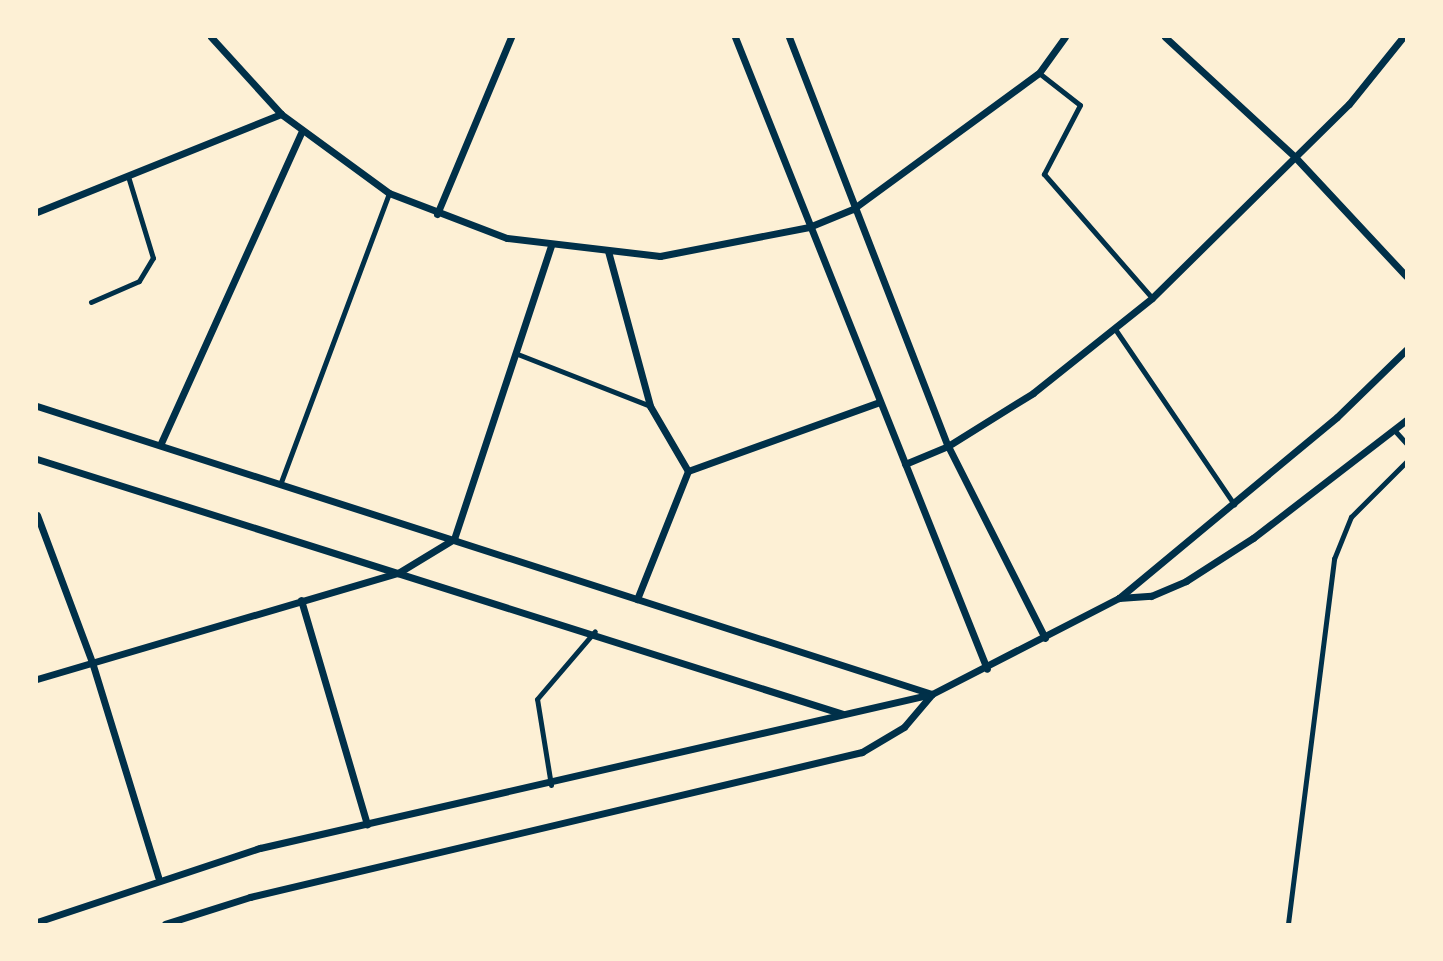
<!DOCTYPE html>
<style>
body{margin:0}
#map{position:relative;width:1443px;height:961px;overflow:hidden;background:#fdf0d5;font-family:Poppins,sans-serif}
div>[style]{position:absolute}
.path>*{height:4.5px;margin:-2.25px;padding:0 2.25px;transform-origin:2.25px;border-radius:2.25px;background:#003049}
.service>*{height:5px;margin:-2.5px;padding:0 2.5px;transform-origin:2.5px;border-radius:2.5px;background:#003049}
.minor>*{height:7px;margin:-3.5px;padding:0 3.5px;transform-origin:3.5px;border-radius:3.5px;background:#003049}
span{translate:-50% -50%;white-space:nowrap;text-align:center;line-height:1.15;-webkit-text-stroke:5px #fdf0d5;paint-order:stroke}
.frame{position:absolute;inset:0;border:38px solid #fdf0d5;pointer-events:none}
</style>
<div id="map">
<div class="path">
<div style="left:1288px;top:924px;width:368px;rotate:-82.8deg"></div>
<div style="left:1334px;top:559px;width:45px;rotate:-68deg"></div>
<div style="left:1351px;top:517px;width:78px;rotate:-45deg"></div>
</div>
<div class="service">
<div style="left:1039px;top:73px;width:52px;rotate:38deg"></div>
<div style="left:1080px;top:105px;width:78px;rotate:117.6deg"></div>
<div style="left:1044px;top:174px;width:164px;rotate:48.9deg"></div>
<div style="left:91px;top:302px;width:52px;rotate:-23.6deg"></div>
<div style="left:139px;top:281px;width:27px;rotate:-59deg"></div>
<div style="left:153px;top:258px;width:86px;rotate:-107deg"></div>
<div style="left:1115px;top:329px;width:212px;rotate:55.8deg"></div>
<div style="left:515px;top:353px;width:145px;rotate:21.4deg"></div>
<div style="left:1396px;top:432px;width:15px;rotate:48deg"></div>
<div style="left:281px;top:482px;width:309px;rotate:-69.5deg"></div>
<div style="left:551px;top:785px;width:87px;rotate:-99.2deg"></div>
<div style="left:537px;top:699px;width:89px;rotate:-49.5deg"></div>
</div>
<div class="minor">
<div style="left:211px;top:37px;width:104px;rotate:47.7deg"></div>
<div style="left:281px;top:114px;width:134px;rotate:36.2deg"></div>
<div style="left:389px;top:193px;width:126px;rotate:20.9deg"></div>
<div style="left:507px;top:238px;width:154px;rotate:6.7deg"></div>
<div style="left:660px;top:256px;width:152px;rotate:-11deg"></div>
<div style="left:809px;top:227px;width:48px;rotate:-22.2deg"></div>
<div style="left:853px;top:209px;width:230px;rotate:-36.2deg"></div>
<div style="left:1039px;top:73px;width:44px;rotate:-54.2deg"></div>
<div style="left:735px;top:37px;width:680px;rotate:68.26deg"></div>
<div style="left:789px;top:37px;width:439px;rotate:68.8deg"></div>
<div style="left:948px;top:446px;width:215px;rotate:63.2deg"></div>
<div style="left:1165px;top:37px;width:177px;rotate:42.7deg"></div>
<div style="left:1295px;top:157px;width:163px;rotate:47deg"></div>
<div style="left:37px;top:212px;width:263px;rotate:-21.9deg"></div>
<div style="left:437px;top:214px;width:192px;rotate:-67.3deg"></div>
<div style="left:608px;top:251px;width:161px;rotate:74.8deg"></div>
<div style="left:650px;top:406px;width:75px;rotate:59.7deg"></div>
<div style="left:688px;top:471px;width:138px;rotate:111.7deg"></div>
<div style="left:37px;top:406px;width:940px;rotate:17.84deg"></div>
<div style="left:932px;top:694px;width:43px;rotate:130.3deg"></div>
<div style="left:904px;top:727px;width:49px;rotate:149.2deg"></div>
<div style="left:862px;top:752px;width:629px;rotate:166.67deg"></div>
<div style="left:250px;top:897px;width:89px;rotate:162.4deg"></div>
<div style="left:161px;top:443px;width:343px;rotate:-65.7deg"></div>
<div style="left:37px;top:459px;width:845px;rotate:17.56deg"></div>
<div style="left:905px;top:464px;width:47px;rotate:-22.7deg"></div>
<div style="left:948px;top:446px;width:100px;rotate:-31.9deg"></div>
<div style="left:1033px;top:393px;width:152px;rotate:-38.6deg"></div>
<div style="left:1152px;top:298px;width:276px;rotate:-44.6deg"></div>
<div style="left:1349px;top:104px;width:86px;rotate:-51.1deg"></div>
<div style="left:688px;top:471px;width:204px;rotate:-19.8deg"></div>
<div style="left:37px;top:515px;width:157px;rotate:69.5deg"></div>
<div style="left:92px;top:662px;width:225px;rotate:72.9deg"></div>
<div style="left:1119px;top:598px;width:32px;rotate:-4deg"></div>
<div style="left:1151px;top:596px;width:38px;rotate:-23deg"></div>
<div style="left:1186px;top:581px;width:80px;rotate:-32.7deg"></div>
<div style="left:1253px;top:538px;width:193px;rotate:-37.6deg"></div>
<div style="left:301px;top:600px;width:234px;rotate:73.6deg"></div>
<div style="left:37px;top:679px;width:376px;rotate:-16.4deg"></div>
<div style="left:398px;top:573px;width:66px;rotate:-31.3deg"></div>
<div style="left:454px;top:539px;width:310px;rotate:-71.7deg"></div>
<div style="left:37px;top:922px;width:235px;rotate:-18.4deg"></div>
<div style="left:260px;top:848px;width:689px;rotate:-12.91deg"></div>
<div style="left:932px;top:694px;width:210px;rotate:-27.2deg"></div>
<div style="left:1119px;top:598px;width:283px;rotate:-39.7deg"></div>
<div style="left:1337px;top:417px;width:96px;rotate:-44.2deg"></div>
</div>
<div class="frame"></div>
</div>
